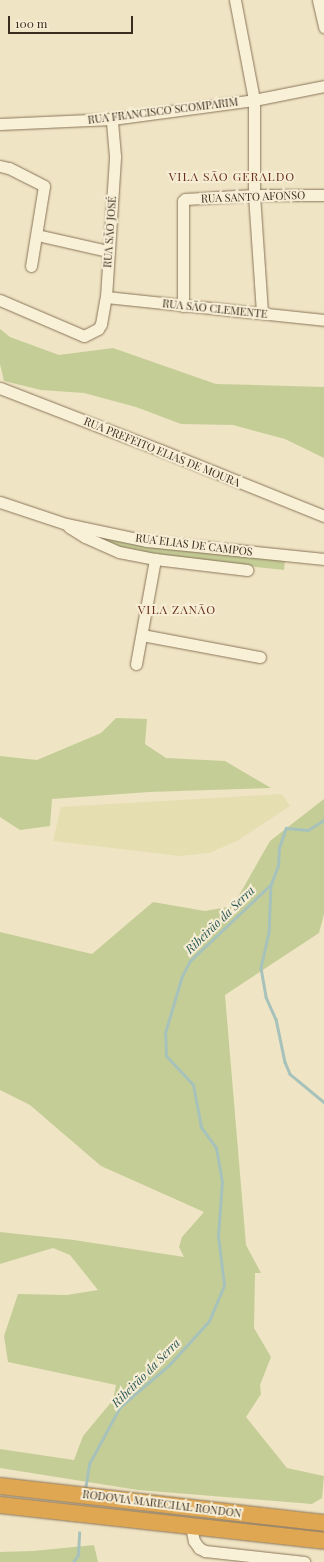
<!DOCTYPE html>
<meta charset="utf-8">
<style>
body{margin:0}
#map{position:relative;width:324px;height:1562px;overflow:hidden;background:#efe4c4;font-family:"Playfair Display",serif}
div>[style]{position:absolute}
.farmland>*{inset:0;background:#e5deb1}
.green>*{inset:0;background:#c5cd97}
.stream>*{height:2.5px;margin:-1.25px;padding:0 1.25px;transform-origin:1.25px;border-radius:1.25px;background:#a6c2bb}
.roads{filter:drop-shadow(0 0 1px #8a755a) drop-shadow(0 0 1px #8a755a)}
.minor>*{height:11px;margin:-5.5px;padding:0 5.5px;transform-origin:5.5px;border-radius:5.5px;background:#f9f1d7}
.highway>*{height:16px;margin:-8px;padding:0 8px;transform-origin:8px;border-radius:8px;background:#e0a753}
span{translate:-50% -50%;white-space:nowrap;text-align:center;line-height:1.15;-webkit-text-stroke:4px #f6edd4;paint-order:stroke}
.street-label{font-size:11px;color:#3a2c1e}
.neighbourhood-label{font-size:12px;color:#672f1d;letter-spacing:1px}
.water-label{font-size:12px;color:#2d5a58;font-style:italic}
.scale{position:absolute;left:8px;top:16px;width:125px;height:18px;box-sizing:border-box;border:2px solid #3a2c1e;border-top:0;padding-left:5px;font-size:12px;line-height:14px;white-space:nowrap;color:#3a2c1e;-webkit-text-stroke:3px #f6edd4;paint-order:stroke}
</style>
<div id="map">
<div class="farmland">
<div style="clip-path:polygon(282px 794px,290px 806px,237px 841px,209px 853px,180px 856px,53px 841px,61px 807px)"></div>
</div>
<div class="green">
<div style="clip-path:polygon(0 329px,10px 337px,59px 355px,113px 348px,216px 384px,324px 387px,324px 458px,285px 439px,233px 425px,181px 424px,136px 407px,84px 393px,41px 390px,4px 381px,0 364px)"></div>
<div style="clip-path:polygon(86px 532px,285px 560px,284px 570px,159px 556px,122px 548px)"></div>
<div style="clip-path:polygon(116px 718px,147px 719px,145px 744px,166px 758px,225px 761px,271px 788px,149px 792px,52px 799px,50px 826px,20px 830px,0 817px,0 756px,37px 760px,101px 733px)"></div>
<div style="clip-path:polygon(324px 799px,324px 914px,319px 933px,225px 995px,246px 1245px,261px 1273px,255px 1273px,254px 1328px,271px 1357px,260px 1385px,261px 1394px,246px 1417px,287px 1468px,324px 1476px,322px 1498px,312px 1504px,138px 1490px,0 1468px,0 1449px,74px 1460px,83px 1436px,113px 1400px,116px 1385px,8px 1362px,4px 1336px,18px 1294px,67px 1295px,98px 1290px,70px 1255px,53px 1248px,0 1264px,0 1232px,74px 1240px,184px 1257px,179px 1247px,182px 1237px,204px 1212px,101px 1166px,30px 1105px,0 1090px,0 932px,92px 954px,153px 902px,205px 911px,233px 906px,270px 841px)"></div>
<div style="clip-path:polygon(94px 1545px,98px 1562px,0 1562px,0 1552px,33px 1551px)"></div>
</div>
<div class="stream">
<div style="left:271px;top:884px;width:49px;rotate:92.3deg"></div>
<div style="left:269px;top:933px;width:36px;rotate:103deg"></div>
<div style="left:261px;top:968px;width:29px;rotate:80deg"></div>
<div style="left:266px;top:997px;width:24px;rotate:66deg"></div>
<div style="left:276px;top:1019px;width:44px;rotate:78.2deg"></div>
<div style="left:285px;top:1062px;width:13px;rotate:67deg"></div>
<div style="left:290px;top:1074px;width:44px;rotate:39.5deg"></div>
<div style="left:85px;top:1490px;width:26px;rotate:-81deg"></div>
<div style="left:89px;top:1464px;width:65px;rotate:-61.5deg"></div>
<div style="left:120px;top:1407px;width:65px;rotate:-40.6deg"></div>
<div style="left:169px;top:1365px;width:59px;rotate:-47.7deg"></div>
<div style="left:209px;top:1321px;width:39px;rotate:-67deg"></div>
<div style="left:224px;top:1285px;width:49px;rotate:-97deg"></div>
<div style="left:218px;top:1236px;width:54px;rotate:-85.8deg"></div>
<div style="left:222px;top:1182px;width:35px;rotate:-100deg"></div>
<div style="left:216px;top:1148px;width:26px;rotate:-126deg"></div>
<div style="left:201px;top:1127px;width:43px;rotate:-100.8deg"></div>
<div style="left:193px;top:1085px;width:40px;rotate:-133deg"></div>
<div style="left:166px;top:1056px;width:23px;rotate:-92deg"></div>
<div style="left:165px;top:1033px;width:59px;rotate:-73.4deg"></div>
<div style="left:182px;top:976px;width:17px;rotate:-62deg"></div>
<div style="left:190px;top:961px;width:112px;rotate:-43.5deg"></div>
<div style="left:271px;top:884px;width:19px;rotate:-69deg"></div>
<div style="left:278px;top:866px;width:18px;rotate:-87deg"></div>
<div style="left:279px;top:848px;width:21px;rotate:-71deg"></div>
<div style="left:286px;top:828px;width:22px;rotate:5deg"></div>
<div style="left:308px;top:830px;width:19px;rotate:-32deg"></div>
<div style="left:73px;top:1562px;width:9px;rotate:-54deg"></div>
<div style="left:78px;top:1555px;width:22px;rotate:-87deg"></div>
</div>
<div class="roads">
<div class="minor">
<div style="left:235px;top:0;width:102px;rotate:79.2deg"></div>
<div style="left:254px;top:100px;width:95px;rotate:90deg"></div>
<div style="left:254px;top:195px;width:118px;rotate:86.1deg"></div>
<div style="left:318px;top:0;width:28px;rotate:77deg"></div>
<div style="left:0;top:124px;width:112px;rotate:-2.6deg"></div>
<div style="left:112px;top:119px;width:143px;rotate:-7.6deg"></div>
<div style="left:254px;top:100px;width:71px;rotate:-11.3deg"></div>
<div style="left:0;top:166px;width:9px;rotate:13deg"></div>
<div style="left:9px;top:168px;width:39px;rotate:27deg"></div>
<div style="left:44px;top:186px;width:81px;rotate:99.2deg"></div>
<div style="left:37px;top:235px;width:73px;rotate:12.7deg"></div>
<div style="left:106px;top:297px;width:219px;rotate:6deg"></div>
<div style="left:0;top:300px;width:91px;rotate:23.2deg"></div>
<div style="left:84px;top:336px;width:16px;rotate:-27deg"></div>
<div style="left:98px;top:329px;width:6px;rotate:-59deg"></div>
<div style="left:101px;top:324px;width:27px;rotate:-80deg"></div>
<div style="left:106px;top:297px;width:141px;rotate:-86.3deg"></div>
<div style="left:115px;top:156px;width:37px;rotate:-95deg"></div>
<div style="left:183px;top:306px;width:105px;rotate:-90deg"></div>
<div style="left:183px;top:201px;width:3px;rotate:-45deg"></div>
<div style="left:185px;top:199px;width:69px;rotate:-3.3deg"></div>
<div style="left:254px;top:195px;width:70px"></div>
<div style="left:0;top:388px;width:172px;rotate:21.2deg"></div>
<div style="left:160px;top:450px;width:177px;rotate:21.9deg"></div>
<div style="left:0;top:502px;width:70px;rotate:18.4deg"></div>
<div style="left:66px;top:524px;width:83px;rotate:11.9deg"></div>
<div style="left:147px;top:541px;width:178px;rotate:5.8deg"></div>
<div style="left:69px;top:527px;width:19px;rotate:32deg"></div>
<div style="left:85px;top:537px;width:37px;rotate:24deg"></div>
<div style="left:119px;top:552px;width:37px;rotate:11deg"></div>
<div style="left:155px;top:559px;width:93px;rotate:6.8deg"></div>
<div style="left:142px;top:635px;width:120px;rotate:10.6deg"></div>
<div style="left:136px;top:664px;width:107px;rotate:-79.7deg"></div>
<div style="left:191px;top:1526px;width:15px;rotate:79deg"></div>
<div style="left:194px;top:1541px;width:9px;rotate:54deg"></div>
<div style="left:199px;top:1548px;width:7px;rotate:27deg"></div>
<div style="left:205px;top:1551px;width:100px;rotate:6.3deg"></div>
</div>
<div class="highway">
<div style="left:0;top:1486px;width:326px;rotate:6.5deg"></div>
<div style="left:0;top:1505px;width:326px;rotate:6.3deg"></div>
</div>
</div>
<div class="street-label">
<span style="left:163px;top:111px;rotate:-7deg">RUA FRANCISCO SCOMPARIM</span>
<span style="left:253px;top:197px;rotate:-2deg">RUA SANTO AFONSO</span>
<span style="left:110px;top:232px;rotate:-86deg">RUA SÃO JOSÉ</span>
<span style="left:215px;top:309px;rotate:6deg">RUA SÃO CLEMENTE</span>
<span style="left:162px;top:452px;rotate:22deg">RUA PREFEITO ELIAS DE MOURA</span>
<span style="left:194px;top:545px;rotate:7deg">RUA ELIAS DE CAMPOS</span>
<span style="left:162px;top:1504px;rotate:7deg">RODOVIA MARECHAL RONDON</span>
</div>
<div class="neighbourhood-label">
<span style="left:232px;top:177px">VILA SÃO GERALDO</span>
<span style="left:177px;top:610px">VILA ZANÃO</span>
</div>
<div class="water-label">
<span style="left:220px;top:920px;rotate:-44deg">Ribeirão da Serra</span>
<span style="left:146px;top:1373px;rotate:-45deg">Ribeirão da Serra</span>
</div>
<div class="scale">100 m</div>
</div>
